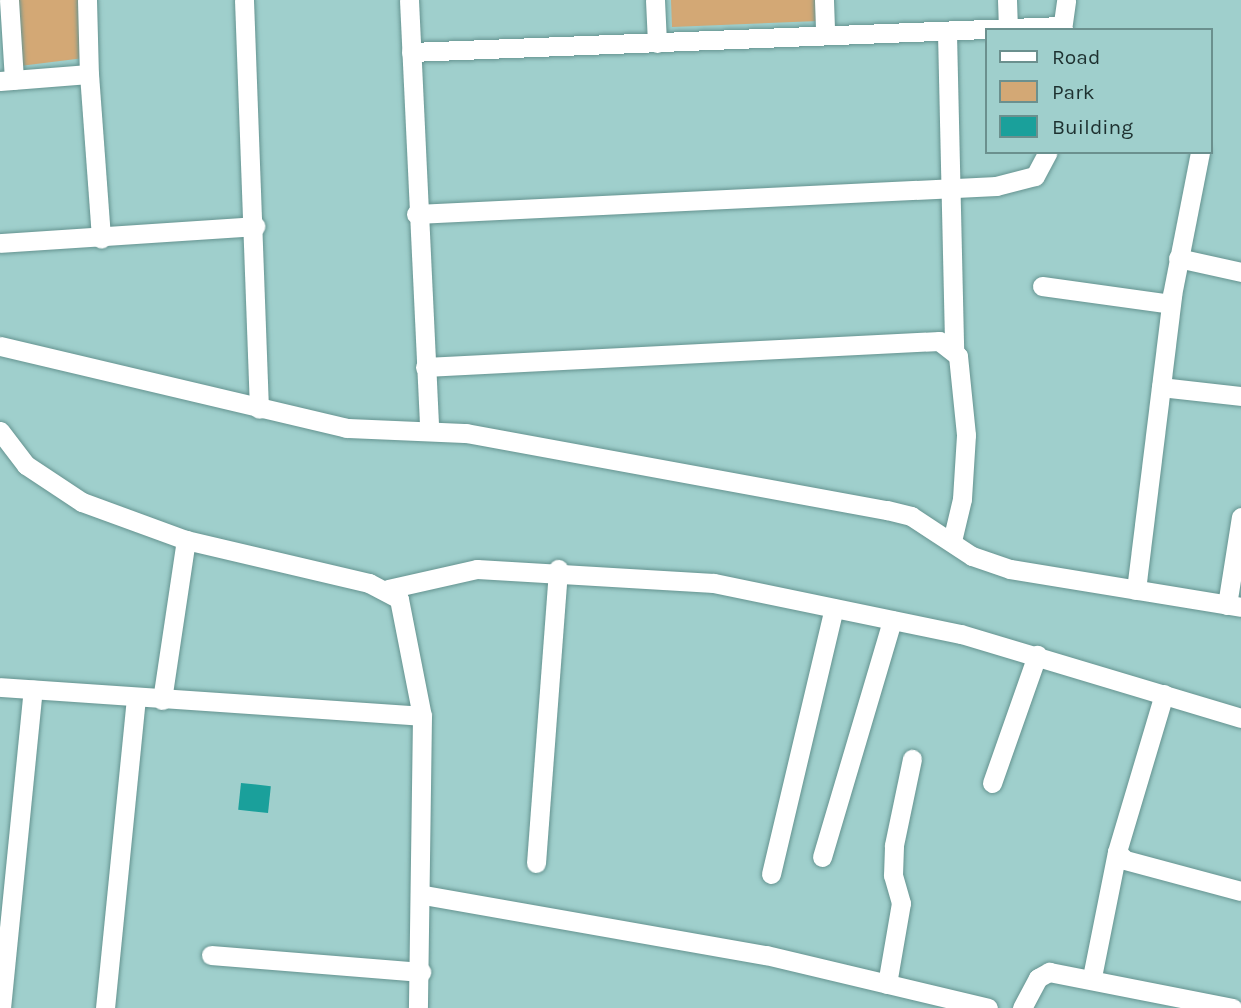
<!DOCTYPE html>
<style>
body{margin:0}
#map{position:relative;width:1241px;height:1008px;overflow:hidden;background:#9fcfcc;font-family:Karla,sans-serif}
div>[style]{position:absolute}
.green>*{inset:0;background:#d3a875}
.building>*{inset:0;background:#1aa09b;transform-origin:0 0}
.roads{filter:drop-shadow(0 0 2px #659390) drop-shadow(0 0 2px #659390)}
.minor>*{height:19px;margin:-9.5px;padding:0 9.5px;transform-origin:9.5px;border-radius:9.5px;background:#fff}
span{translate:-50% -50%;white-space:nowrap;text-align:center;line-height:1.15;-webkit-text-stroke:7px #9fcfcc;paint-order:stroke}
.legend{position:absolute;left:985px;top:28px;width:228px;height:126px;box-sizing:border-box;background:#9fcfcc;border:2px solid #6b908e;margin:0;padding:9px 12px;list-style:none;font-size:21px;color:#1e3130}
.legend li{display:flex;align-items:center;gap:14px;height:35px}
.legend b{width:35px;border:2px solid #6b908e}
</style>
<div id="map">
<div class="green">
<div style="clip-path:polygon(19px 0,81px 0,84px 58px,20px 66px)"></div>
<div style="clip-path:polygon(671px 0,817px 0,818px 21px,672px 27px)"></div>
</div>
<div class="building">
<div style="left:241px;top:783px;width:30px;height:27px;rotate:6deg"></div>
</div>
<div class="roads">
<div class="minor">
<div style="left:9px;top:0;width:80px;rotate:86.4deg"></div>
<div style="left:87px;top:0;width:74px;rotate:88.5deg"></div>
<div style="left:244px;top:0;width:409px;rotate:87.9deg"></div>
<div style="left:409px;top:0;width:430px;rotate:87.3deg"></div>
<div style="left:655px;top:0;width:43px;rotate:87.3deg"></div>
<div style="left:824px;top:0;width:34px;rotate:88deg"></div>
<div style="left:1007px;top:0;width:27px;rotate:88deg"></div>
<div style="left:1062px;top:30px;width:30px;rotate:-82deg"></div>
<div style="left:947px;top:33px;width:316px;rotate:88.7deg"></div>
<div style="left:411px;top:52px;width:652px;rotate:-2.29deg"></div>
<div style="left:0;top:81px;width:89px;rotate:-4.5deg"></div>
<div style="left:89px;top:74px;width:165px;rotate:85.8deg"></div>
<div style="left:416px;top:214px;width:581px;rotate:-2.76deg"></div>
<div style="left:996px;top:186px;width:40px;rotate:-14.4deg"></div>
<div style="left:1035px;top:176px;width:27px;rotate:-62deg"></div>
<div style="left:0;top:243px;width:256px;rotate:-3.8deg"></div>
<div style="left:1178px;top:258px;width:65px;rotate:12.5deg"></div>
<div style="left:1042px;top:286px;width:130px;rotate:7.9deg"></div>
<div style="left:0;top:346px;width:356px;rotate:13.3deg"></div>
<div style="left:346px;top:428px;width:120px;rotate:2.4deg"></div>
<div style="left:466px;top:433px;width:428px;rotate:10.4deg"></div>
<div style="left:887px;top:510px;width:25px;rotate:14deg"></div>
<div style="left:911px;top:516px;width:73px;rotate:33.3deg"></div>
<div style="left:972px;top:556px;width:40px;rotate:18.9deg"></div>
<div style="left:1010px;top:569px;width:234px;rotate:9.3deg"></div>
<div style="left:425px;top:367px;width:515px;rotate:-2.9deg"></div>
<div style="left:939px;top:341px;width:24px;rotate:38deg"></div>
<div style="left:958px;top:356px;width:79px;rotate:84.2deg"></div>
<div style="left:966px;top:435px;width:64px;rotate:93.6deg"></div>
<div style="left:962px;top:499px;width:43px;rotate:103.4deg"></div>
<div style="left:1161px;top:387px;width:81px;rotate:6.4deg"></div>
<div style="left:0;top:431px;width:43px;rotate:52.6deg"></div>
<div style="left:26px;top:465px;width:67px;rotate:33.5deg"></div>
<div style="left:82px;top:502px;width:111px;rotate:20.1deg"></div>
<div style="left:186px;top:540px;width:188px;rotate:13.2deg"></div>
<div style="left:369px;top:583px;width:34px;rotate:28deg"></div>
<div style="left:399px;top:599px;width:119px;rotate:78.9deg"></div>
<div style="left:422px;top:716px;width:292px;rotate:90.8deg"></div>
<div style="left:388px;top:589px;width:91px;rotate:-12.7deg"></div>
<div style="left:477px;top:569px;width:237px;rotate:3.4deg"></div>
<div style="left:714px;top:583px;width:252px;rotate:11.7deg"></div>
<div style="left:961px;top:634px;width:292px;rotate:16.7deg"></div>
<div style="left:1136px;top:590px;width:297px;rotate:-83deg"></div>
<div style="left:1172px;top:295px;width:146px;rotate:-78.9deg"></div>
<div style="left:1227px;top:605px;width:89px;rotate:-81deg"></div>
<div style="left:0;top:687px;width:423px;rotate:3.9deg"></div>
<div style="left:1164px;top:694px;width:165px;rotate:106.6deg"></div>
<div style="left:1117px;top:852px;width:11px;rotate:45deg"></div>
<div style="left:1125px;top:860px;width:120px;rotate:15deg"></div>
<div style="left:162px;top:700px;width:162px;rotate:-81.5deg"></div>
<div style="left:992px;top:783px;width:136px;rotate:-70.6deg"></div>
<div style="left:822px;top:857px;width:247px;rotate:-73.5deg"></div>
<div style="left:536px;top:863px;width:295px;rotate:-85.7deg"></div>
<div style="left:771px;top:874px;width:273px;rotate:-76.7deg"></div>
<div style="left:424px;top:895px;width:347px;rotate:10deg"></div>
<div style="left:766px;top:955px;width:228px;rotate:13.4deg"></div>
<div style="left:211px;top:955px;width:211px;rotate:4.6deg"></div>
<div style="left:1092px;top:977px;width:127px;rotate:-78.7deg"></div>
<div style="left:887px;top:984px;width:82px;rotate:-80.2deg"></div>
<div style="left:901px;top:903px;width:29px;rotate:-106deg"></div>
<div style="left:893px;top:875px;width:30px;rotate:-88deg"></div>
<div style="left:894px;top:845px;width:88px;rotate:-78.2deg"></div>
<div style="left:1px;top:1008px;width:320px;rotate:-84.3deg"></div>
<div style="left:105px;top:1008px;width:311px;rotate:-84.3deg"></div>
<div style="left:1022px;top:1008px;width:34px;rotate:-62deg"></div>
<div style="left:1038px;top:978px;width:13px;rotate:-29deg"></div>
<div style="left:1049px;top:972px;width:187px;rotate:11.1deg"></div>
</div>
</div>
<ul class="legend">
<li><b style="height:9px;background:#fff"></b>Road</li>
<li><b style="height:19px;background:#d3a875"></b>Park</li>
<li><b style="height:19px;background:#1aa09b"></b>Building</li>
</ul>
</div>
